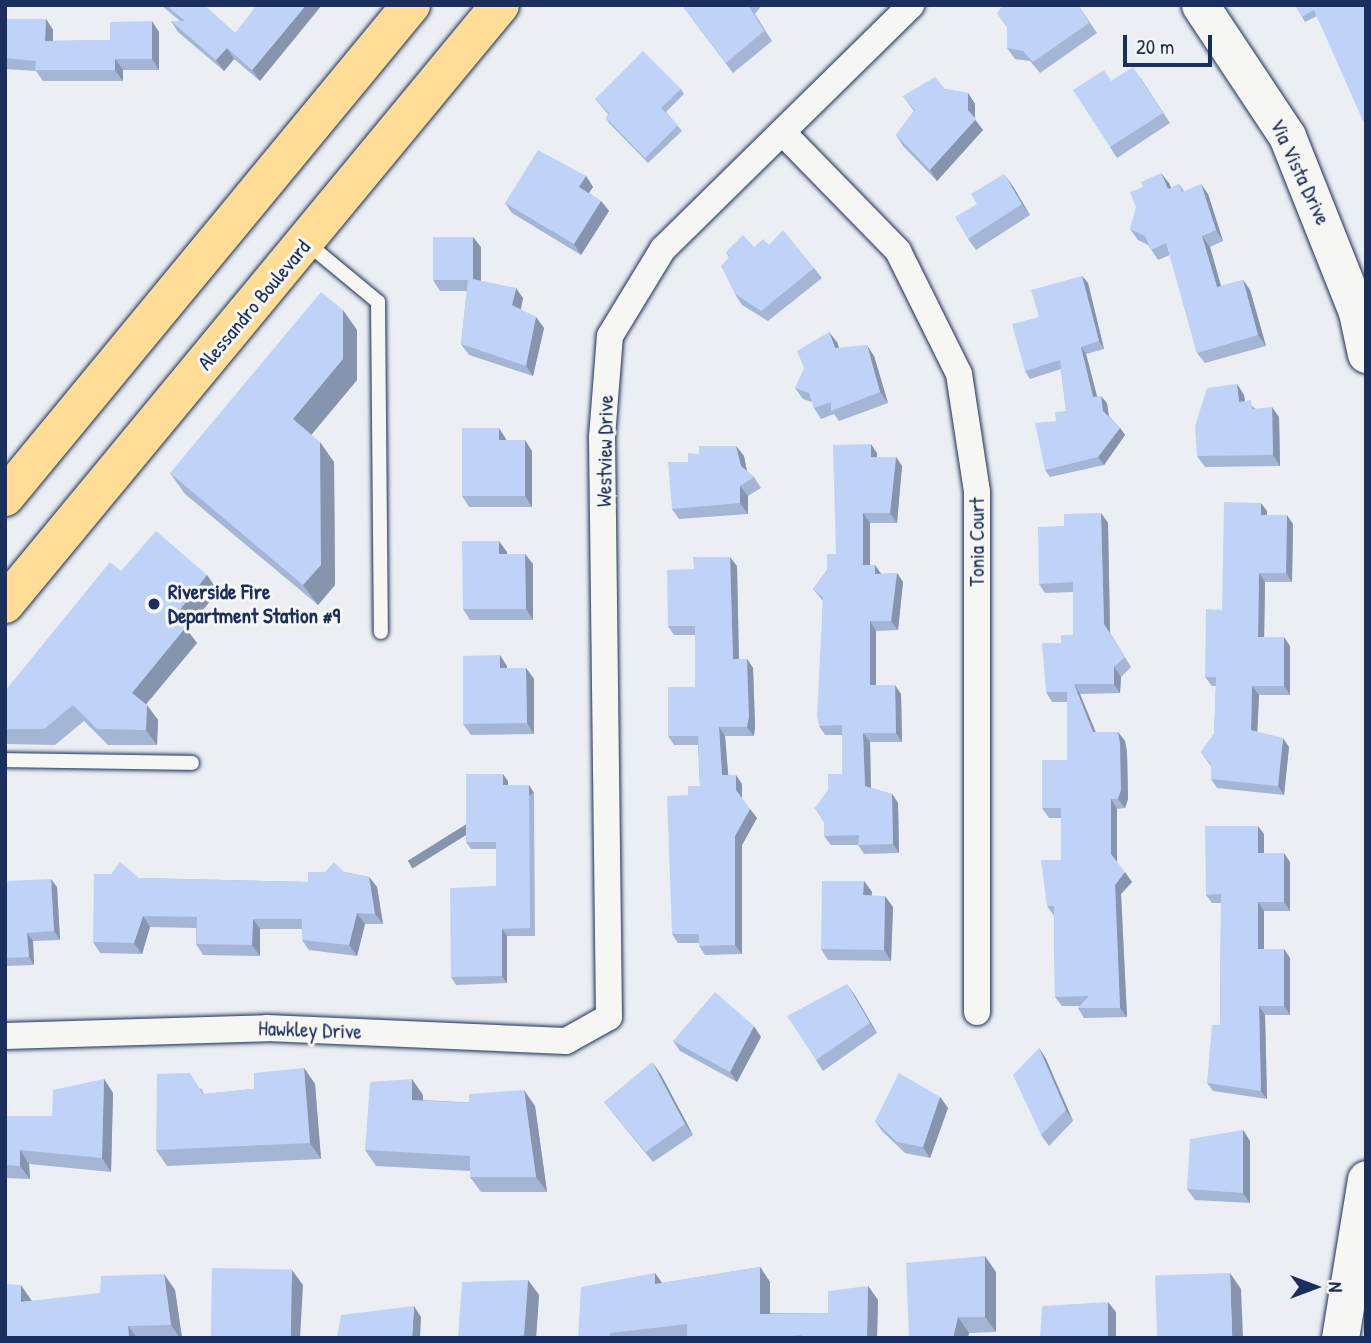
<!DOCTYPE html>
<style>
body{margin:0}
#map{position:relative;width:1371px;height:1343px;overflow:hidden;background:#ebeff3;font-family:"Patrick Hand",sans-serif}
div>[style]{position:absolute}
.roads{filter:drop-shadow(0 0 2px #1b2f5e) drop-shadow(0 0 2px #1b2f5e)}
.lane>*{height:14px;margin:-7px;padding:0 7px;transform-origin:7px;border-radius:7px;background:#f6f6f2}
.street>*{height:26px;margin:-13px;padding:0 13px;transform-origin:13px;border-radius:13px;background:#f6f6f2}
.secondary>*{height:37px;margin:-18.5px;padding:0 18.5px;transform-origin:18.5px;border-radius:18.5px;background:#f6f6f2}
.primary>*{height:38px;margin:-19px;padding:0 19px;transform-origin:19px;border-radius:19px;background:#ffdd96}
.wall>*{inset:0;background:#a4b5d5}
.shaded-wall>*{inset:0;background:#8694ae;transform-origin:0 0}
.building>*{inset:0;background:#bfd3f8;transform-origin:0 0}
.dots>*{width:19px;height:19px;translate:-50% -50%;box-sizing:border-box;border:4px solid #f6f6f2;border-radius:50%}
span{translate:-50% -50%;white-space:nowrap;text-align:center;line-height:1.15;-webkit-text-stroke:6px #f6f6f2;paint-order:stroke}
.street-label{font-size:21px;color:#1b2f5e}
.poi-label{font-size:21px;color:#1b2f5e;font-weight:700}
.left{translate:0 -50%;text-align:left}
.frame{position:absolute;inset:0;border:7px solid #1b2f5e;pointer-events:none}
.north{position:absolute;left:1280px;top:1252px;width:70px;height:70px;-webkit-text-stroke:5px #f6f6f2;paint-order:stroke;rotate:90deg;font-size:19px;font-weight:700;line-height:28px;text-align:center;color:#1b2f5e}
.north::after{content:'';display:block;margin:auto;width:24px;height:32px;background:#1b2f5e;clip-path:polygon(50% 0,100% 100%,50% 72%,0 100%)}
.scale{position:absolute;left:1123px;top:35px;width:89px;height:32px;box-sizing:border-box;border:4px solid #1b2f5e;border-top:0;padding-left:9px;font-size:21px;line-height:24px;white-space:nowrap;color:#1b2f5e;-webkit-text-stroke:5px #f6f6f2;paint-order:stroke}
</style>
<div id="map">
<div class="roads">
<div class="lane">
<div style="left:307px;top:243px;width:92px;rotate:39.7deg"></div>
<div style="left:378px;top:302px;width:330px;rotate:89.5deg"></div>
<div style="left:5px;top:760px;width:187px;rotate:0.9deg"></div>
</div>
<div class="street">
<div style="left:784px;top:134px;width:163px;rotate:45.7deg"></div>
<div style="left:898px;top:251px;width:137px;rotate:63.6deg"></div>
<div style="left:959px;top:374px;width:119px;rotate:81.3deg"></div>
<div style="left:977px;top:492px;width:520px;rotate:90deg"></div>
<div style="left:5px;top:1036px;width:262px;rotate:-1.7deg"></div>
<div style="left:267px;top:1028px;width:299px;rotate:2.5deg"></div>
<div style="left:566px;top:1041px;width:49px;rotate:-29.2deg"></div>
<div style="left:609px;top:1017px;width:580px;rotate:-90.69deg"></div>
<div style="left:602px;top:437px;width:101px;rotate:-85.5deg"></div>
<div style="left:610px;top:336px;width:102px;rotate:-58.7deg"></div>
<div style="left:663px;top:249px;width:348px;rotate:-44.5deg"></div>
</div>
<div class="secondary">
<div style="left:1200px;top:5px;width:157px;rotate:56.4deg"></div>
<div style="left:1287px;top:136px;width:189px;rotate:68.3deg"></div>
<div style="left:1357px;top:312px;width:43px;rotate:77.9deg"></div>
<div style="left:1340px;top:1338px;width:161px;rotate:-80.7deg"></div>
</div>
<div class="primary">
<div style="left:5px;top:497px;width:638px;rotate:-50.47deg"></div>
<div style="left:5px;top:604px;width:777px;rotate:-50.43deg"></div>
</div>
</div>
<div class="wall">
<div style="clip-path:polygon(161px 5px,204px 5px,235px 33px,260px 81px,234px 59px,224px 71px,178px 32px,171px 21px,180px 21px)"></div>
<div style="clip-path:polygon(686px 5px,762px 5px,755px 14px,772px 41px,733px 73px,684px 8px)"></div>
<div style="clip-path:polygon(1078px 5px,1097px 33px,1040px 73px,1030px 61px,1015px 59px,1007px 48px,1007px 27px,997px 13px)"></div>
<div style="clip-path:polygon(1295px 5px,1366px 5px,1366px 125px,1317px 16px,1305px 22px)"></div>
<div style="clip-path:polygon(5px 19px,46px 19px,53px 30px,53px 41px,110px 40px,159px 32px,159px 70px,123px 70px,123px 81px,43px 81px,36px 71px,5px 69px)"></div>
<div style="clip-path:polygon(1140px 77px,1170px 123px,1117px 158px,1110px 147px)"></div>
<div style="clip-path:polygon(681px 89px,684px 94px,666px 112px,682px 131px,648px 163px,609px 123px,606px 118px,608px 114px,595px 99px)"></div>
<div style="clip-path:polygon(945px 89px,968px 93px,975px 104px,975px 119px,983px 130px,937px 181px,903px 146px,896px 135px,914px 111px,903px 96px)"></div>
<div style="clip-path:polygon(586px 176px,593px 187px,589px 193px,601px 201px,609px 211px,581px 255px,512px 213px,505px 203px)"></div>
<div style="clip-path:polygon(1169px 183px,1171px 188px,1179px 184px,1184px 191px,1208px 194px,1223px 241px,1210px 247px,1221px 286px,1243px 280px,1250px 290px,1266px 346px,1205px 363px,1197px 353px,1170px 255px,1158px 260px,1148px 245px,1138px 240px,1130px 229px,1143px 187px)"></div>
<div style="clip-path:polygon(1012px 185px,1030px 215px,976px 250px,968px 239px,977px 204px)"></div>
<div style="clip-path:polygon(769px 245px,814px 268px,822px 278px,768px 321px,742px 305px,735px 294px,729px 257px,726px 252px)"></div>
<div style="clip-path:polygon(481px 247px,481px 281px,523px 298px,521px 310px,536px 317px,544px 328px,533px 376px,469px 355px,461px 344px,467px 291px,440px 291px,433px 280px)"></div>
<div style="clip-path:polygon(1082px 276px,1088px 283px,1104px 349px,1086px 354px,1097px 396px,1107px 403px,1109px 416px,1120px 428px,1125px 435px,1104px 465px,1050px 477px,1045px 470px,1056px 421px,1066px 411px,1061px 369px,1030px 379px,1025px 371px,1039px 317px)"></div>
<div style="clip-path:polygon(357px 330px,357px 380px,311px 435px,334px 462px,335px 585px,318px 605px,185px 494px,170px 473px)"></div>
<div style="clip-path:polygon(837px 342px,839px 348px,874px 356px,888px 403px,839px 421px,834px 414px,821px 419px,814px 408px,812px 402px,803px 399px,795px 388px)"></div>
<div style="clip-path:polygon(1237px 384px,1244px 395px,1245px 401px,1256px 409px,1279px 417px,1280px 466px,1205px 467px,1197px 456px)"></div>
<div style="clip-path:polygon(506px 439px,506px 440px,532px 451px,532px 507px,469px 507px,462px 496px)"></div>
<div style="clip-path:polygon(736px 446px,744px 456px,747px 471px,754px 477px,761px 488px,748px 496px,748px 514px,679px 519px,672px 509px,688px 462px,699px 454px)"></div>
<div style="clip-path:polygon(877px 453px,877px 457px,896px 457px,902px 466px,897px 523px,870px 523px,870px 565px,875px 565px,881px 574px,897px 573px,903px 582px,898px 630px,876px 631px,876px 685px,901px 694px,902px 742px,870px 742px,871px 788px,892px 794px,898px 803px,899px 853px,864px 854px,858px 845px,831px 845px,824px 836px,824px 822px,815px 808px,842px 774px,842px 735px,825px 735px,819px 726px,823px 601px,813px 589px,827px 570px,836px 554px)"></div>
<div style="clip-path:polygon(1267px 511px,1267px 515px,1293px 524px,1292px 582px,1265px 582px,1264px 637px,1290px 646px,1290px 695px,1259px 695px,1257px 732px,1289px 747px,1284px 795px,1217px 788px,1211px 779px,1211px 766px,1201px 752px,1214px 734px,1216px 686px,1212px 686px,1205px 677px,1222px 610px)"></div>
<div style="clip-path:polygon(1101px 513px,1108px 523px,1110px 633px,1131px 667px,1121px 677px,1120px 693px,1080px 694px,1096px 732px,1118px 732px,1125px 741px,1127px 752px,1128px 799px,1125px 808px,1117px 809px,1117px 863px,1132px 882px,1121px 894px,1127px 1017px,1084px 1018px,1078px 1008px,1080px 1006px,1062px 1006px,1055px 997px,1054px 916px,1047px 906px,1061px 860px,1061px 818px,1049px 818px,1042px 808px,1067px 760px,1067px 702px,1052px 702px,1046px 692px,1061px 643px,1073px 635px,1073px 592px,1045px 593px,1039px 584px,1064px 526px)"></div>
<div style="clip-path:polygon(507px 552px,507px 554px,525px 554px,533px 564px,533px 620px,470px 620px,463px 609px)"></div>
<div style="clip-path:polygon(737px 566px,739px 659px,747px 659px,753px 668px,755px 726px,754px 736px,725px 736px,728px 775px,742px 784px,742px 799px,757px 818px,742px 845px,742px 954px,705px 955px,699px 946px,699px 943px,678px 943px,672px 934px,688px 795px,700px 786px,698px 745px,674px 745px,668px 736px,695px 687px,695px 635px,674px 635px,668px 626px,694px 569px)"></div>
<div style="clip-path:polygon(121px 571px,207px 575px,218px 591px,187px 630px,197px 643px,146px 704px,158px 720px,157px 745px,108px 745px,84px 721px,55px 745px,7px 744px,5px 743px,5px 691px)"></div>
<div style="clip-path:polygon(507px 666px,507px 668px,526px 668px,534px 679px,534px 734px,471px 735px,463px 724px)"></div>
<div style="clip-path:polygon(508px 781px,508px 785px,529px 785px,534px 793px,535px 936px,507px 936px,507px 983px,456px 985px,451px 977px,496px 886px,496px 849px,471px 849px,466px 842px)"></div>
<div style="clip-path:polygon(1264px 834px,1264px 853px,1290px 862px,1290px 911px,1264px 911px,1264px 949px,1284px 949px,1290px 958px,1290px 1015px,1265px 1015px,1267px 1099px,1213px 1091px,1207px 1083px,1220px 1025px,1221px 903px,1212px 903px,1206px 895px)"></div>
<div style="clip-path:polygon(344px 872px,369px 877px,377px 887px,383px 924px,365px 924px,357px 956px,309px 950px,302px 940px,302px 929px,260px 929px,260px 956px,203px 955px,196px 944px,196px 928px,150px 927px,142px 954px,100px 953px,93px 942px,139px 878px,308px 882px)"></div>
<div style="clip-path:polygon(5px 881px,57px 887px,60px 940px,33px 941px,34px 965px,5px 966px)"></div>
<div style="clip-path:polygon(864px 881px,872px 892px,871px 896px,893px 907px,891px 961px,828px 960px,821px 949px)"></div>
<div style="clip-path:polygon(854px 994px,877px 1033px,823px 1071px,816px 1060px)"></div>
<div style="clip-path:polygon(761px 1037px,737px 1082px,680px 1051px,673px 1041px)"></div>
<div style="clip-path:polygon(1039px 1048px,1046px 1059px,1073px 1121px,1049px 1146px,1041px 1135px)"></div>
<div style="clip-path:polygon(304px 1068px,315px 1084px,321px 1159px,167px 1166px,156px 1150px,201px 1088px,204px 1094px,254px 1089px)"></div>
<div style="clip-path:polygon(660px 1073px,693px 1135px,653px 1162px,612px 1112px,604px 1102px)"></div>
<div style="clip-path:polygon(104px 1079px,113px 1093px,111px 1172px,29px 1164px,30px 1179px,5px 1178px,5px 1116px,52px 1116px)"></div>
<div style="clip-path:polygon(423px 1095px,423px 1100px,535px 1106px,547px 1192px,481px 1192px,470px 1177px,470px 1171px,376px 1166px,365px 1150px)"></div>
<div style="clip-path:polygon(940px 1097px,948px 1108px,930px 1158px,905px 1153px,882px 1131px,875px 1121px)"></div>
<div style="clip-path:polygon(1243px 1130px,1250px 1141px,1250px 1203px,1195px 1200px,1187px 1189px)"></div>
<div style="clip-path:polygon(760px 1267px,770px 1282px,770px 1313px,828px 1313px,868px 1286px,878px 1300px,877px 1338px,578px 1338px,662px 1283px)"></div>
<div style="clip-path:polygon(996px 1272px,996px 1332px,969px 1333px,909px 1338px)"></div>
<div style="clip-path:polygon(528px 1280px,539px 1295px,536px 1338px,458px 1338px)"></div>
<div style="clip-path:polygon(175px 1290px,182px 1338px,5px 1338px,32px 1301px)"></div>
</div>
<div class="shaded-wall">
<div style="clip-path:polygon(306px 5px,322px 5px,260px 81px,252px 70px)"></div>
<div style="clip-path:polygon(46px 19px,53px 30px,53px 52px,45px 41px)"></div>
<div style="clip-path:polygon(152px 21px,159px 32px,159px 70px,152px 59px)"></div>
<div style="clip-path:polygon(227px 48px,234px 59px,224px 71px,216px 60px)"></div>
<div style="clip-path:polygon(115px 59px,123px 70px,123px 81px,115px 70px)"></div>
<div style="clip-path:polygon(968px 93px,975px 104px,975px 120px,983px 130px,937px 181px,930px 170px,968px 110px)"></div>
<div style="clip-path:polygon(1161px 173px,1169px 183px,1176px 199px,1168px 189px)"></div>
<div style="clip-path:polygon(1004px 174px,1012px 185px,1030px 215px,1022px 204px)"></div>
<div style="clip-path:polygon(586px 176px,593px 187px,586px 197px,579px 187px)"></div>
<div style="clip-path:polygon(1201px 184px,1208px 194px,1223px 241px,1216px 230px)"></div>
<div style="clip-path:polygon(601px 201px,609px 211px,581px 255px,574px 244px)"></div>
<div style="clip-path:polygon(1202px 236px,1210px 247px,1224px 297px,1217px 287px)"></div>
<div style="clip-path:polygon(473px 237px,481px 247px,481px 290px,473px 279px)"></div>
<div style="clip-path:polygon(1082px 276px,1088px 283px,1104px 349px,1099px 341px)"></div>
<div style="clip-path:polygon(1243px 280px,1250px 290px,1266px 346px,1258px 335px)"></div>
<div style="clip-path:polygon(516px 288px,523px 298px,519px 316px,512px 305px)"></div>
<div style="clip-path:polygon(343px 310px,357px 330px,357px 380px,307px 440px,293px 419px)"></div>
<div style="clip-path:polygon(536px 317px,544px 328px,533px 376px,526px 366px)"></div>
<div style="clip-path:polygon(829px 332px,837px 342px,843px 359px,835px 348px)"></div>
<div style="clip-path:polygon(867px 345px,874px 356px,888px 403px,880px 392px)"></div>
<div style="clip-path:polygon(1081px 347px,1086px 354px,1099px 404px,1093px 397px)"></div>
<div style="clip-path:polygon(1237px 384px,1244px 395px,1246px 412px,1239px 402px)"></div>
<div style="clip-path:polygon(1101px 396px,1107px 403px,1109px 419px,1103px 411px)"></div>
<div style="clip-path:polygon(1272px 407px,1279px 417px,1280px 466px,1273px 455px)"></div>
<div style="clip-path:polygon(499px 428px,506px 439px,506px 451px,499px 440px)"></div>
<div style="clip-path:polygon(1120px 428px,1125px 435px,1104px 465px,1098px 457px)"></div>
<div style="clip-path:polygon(525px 440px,532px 451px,532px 507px,525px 496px)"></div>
<div style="clip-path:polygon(320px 442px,334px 462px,335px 585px,318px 605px,303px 585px)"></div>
<div style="clip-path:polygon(871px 444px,877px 453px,877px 466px,871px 457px)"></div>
<div style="clip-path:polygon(736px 446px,744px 456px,748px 477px,741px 466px)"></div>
<div style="clip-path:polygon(896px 457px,902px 466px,897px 523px,890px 513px)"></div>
<div style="clip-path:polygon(740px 486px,748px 496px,748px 514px,740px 503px)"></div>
<div style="clip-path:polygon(1261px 503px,1267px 511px,1267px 523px,1261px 515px)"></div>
<div style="clip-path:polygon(863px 513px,870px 523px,870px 575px,863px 565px)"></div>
<div style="clip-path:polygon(1101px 513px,1108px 523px,1110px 633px,1131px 667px,1104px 624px)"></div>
<div style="clip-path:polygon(1287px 515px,1293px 524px,1292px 582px,1286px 573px)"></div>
<div style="clip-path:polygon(499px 541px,507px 552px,507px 565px,499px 554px)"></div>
<div style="clip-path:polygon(525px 554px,533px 564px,533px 620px,526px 609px)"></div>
<div style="clip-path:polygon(730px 557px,737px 566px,739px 668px,733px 659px)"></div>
<div style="clip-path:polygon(875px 565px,882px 575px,875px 574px)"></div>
<div style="clip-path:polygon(897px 573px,903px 582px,898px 630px,891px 621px)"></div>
<div style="clip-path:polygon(1259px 573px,1265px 582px,1264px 645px,1258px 637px)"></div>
<div style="clip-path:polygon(207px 575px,218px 591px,187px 630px,197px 643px,143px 708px,132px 693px,175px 616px)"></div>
<div style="clip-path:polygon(870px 621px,876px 631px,876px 694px,870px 685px)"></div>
<div style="clip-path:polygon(1284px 637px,1290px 646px,1290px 695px,1284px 686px)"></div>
<div style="clip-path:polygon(500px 655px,507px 666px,507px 679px,500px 668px)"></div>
<div style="clip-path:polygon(747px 659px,753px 668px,755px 726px,754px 736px,747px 727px)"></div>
<div style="clip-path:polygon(1114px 667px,1121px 677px,1120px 693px,1114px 684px)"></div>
<div style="clip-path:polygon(526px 668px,534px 679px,534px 734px,527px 723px)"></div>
<div style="clip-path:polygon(1074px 684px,1080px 694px,1099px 741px,1093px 732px)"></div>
<div style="clip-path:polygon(895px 685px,901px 694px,902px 742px,896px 733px)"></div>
<div style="clip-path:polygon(1252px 686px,1259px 695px,1257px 739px,1251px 730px)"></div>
<div style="clip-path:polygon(147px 705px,158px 720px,157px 745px,146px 730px)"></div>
<div style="clip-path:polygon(719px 727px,725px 736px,729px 784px,722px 775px)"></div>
<div style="clip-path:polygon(1118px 732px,1125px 741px,1127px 752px,1128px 799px,1125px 808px,1118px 799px)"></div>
<div style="clip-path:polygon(863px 733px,870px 742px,871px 795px,865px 786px)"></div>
<div style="clip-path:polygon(1283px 738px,1289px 747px,1284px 795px,1278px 786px)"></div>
<div style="clip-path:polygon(503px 774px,508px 781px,508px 793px,503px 785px)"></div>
<div style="clip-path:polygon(736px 775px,742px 784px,742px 799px,736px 790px)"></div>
<div style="left:529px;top:785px;width:9px;height:143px;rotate:58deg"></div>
<div style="clip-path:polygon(892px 794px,898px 803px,899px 853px,893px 844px)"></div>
<div style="clip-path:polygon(1111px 799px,1117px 809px,1117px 864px,1111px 854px)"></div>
<div style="clip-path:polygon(750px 809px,757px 818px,742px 845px,742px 954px,735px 945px,735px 836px)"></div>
<div style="clip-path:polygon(1258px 826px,1264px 834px,1264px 862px,1258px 853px)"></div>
<div style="clip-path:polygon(1284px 853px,1290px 862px,1290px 911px,1284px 902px)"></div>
<div style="clip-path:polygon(1125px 872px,1132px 882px,1121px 894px,1127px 1017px,1120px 1008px,1115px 885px)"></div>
<div style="clip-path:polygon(369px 877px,377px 887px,383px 924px,375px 914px)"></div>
<div style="clip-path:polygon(51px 879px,57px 887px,60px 940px,54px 931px)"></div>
<div style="clip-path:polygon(864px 881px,872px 892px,870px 906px,863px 895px)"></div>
<div style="clip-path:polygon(885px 896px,893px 907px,891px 961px,884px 950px)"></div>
<div style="clip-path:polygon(1258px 902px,1264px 911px,1264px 958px,1258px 949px)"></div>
<div style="clip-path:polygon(357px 913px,365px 924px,357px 956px,349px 945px)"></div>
<div style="clip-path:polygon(143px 916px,150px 927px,142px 954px,134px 943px)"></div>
<div style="clip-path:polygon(253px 919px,260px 929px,260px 956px,252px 945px)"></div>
<div style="clip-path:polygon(502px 929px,507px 936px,507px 983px,502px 976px)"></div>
<div style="clip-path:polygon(27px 933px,33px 941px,34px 965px,29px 957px)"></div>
<div style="clip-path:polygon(1284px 949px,1290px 958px,1290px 1015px,1284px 1006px)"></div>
<div style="clip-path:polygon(847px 984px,854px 994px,877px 1033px,870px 1023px)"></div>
<div style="clip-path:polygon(1259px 1006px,1265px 1015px,1267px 1099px,1261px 1091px)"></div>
<div style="clip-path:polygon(754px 1026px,761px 1037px,737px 1082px,730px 1072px)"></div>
<div style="clip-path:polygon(1039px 1048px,1046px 1059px,1073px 1121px,1066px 1110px)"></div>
<div style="clip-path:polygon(652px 1062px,660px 1073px,693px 1135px,685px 1124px)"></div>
<div style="clip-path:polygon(304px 1068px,315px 1084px,321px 1159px,310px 1143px)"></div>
<div style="clip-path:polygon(104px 1079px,113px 1093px,111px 1172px,102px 1158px)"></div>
<div style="clip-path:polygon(412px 1079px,423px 1095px,423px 1115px,412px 1100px)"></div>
<div style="clip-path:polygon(524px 1090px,535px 1106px,547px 1192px,536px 1177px)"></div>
<div style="clip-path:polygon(940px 1097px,948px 1108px,930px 1158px,923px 1147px)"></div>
<div style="clip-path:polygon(1243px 1130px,1250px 1141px,1250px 1203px,1243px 1193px)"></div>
<div style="clip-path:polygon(20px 1150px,29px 1164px,30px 1179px,20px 1166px)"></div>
<div style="clip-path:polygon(985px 1256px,996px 1272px,996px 1332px,985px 1317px)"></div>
<div style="clip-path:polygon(760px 1267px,770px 1282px,770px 1328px,760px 1314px)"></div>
<div style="clip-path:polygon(292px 1270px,303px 1285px,300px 1338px,288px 1338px)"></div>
<div style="clip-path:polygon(655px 1273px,666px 1288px,655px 1284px)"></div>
<div style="clip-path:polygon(1230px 1273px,1241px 1289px,1243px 1338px,1232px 1338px)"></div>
<div style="clip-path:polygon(164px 1274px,175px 1290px,182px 1338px,180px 1338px,171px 1325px)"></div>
<div style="clip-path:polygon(528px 1280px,539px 1295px,536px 1338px,526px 1338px,524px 1335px)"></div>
<div style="clip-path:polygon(21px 1285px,32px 1301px,21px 1302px)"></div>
<div style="clip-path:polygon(868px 1286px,878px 1300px,877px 1338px,867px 1338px)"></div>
<div style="clip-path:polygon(1108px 1302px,1116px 1312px,1116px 1338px,1108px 1338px)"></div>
<div style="clip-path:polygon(414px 1306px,421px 1317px,420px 1338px,412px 1338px)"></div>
<div style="clip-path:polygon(958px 1317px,969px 1333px,968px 1338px,953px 1338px)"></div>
<div style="clip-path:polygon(128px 1326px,137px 1338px,129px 1338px)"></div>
</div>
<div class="building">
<div style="clip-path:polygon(166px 5px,204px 5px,235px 33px,257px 5px,306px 5px,252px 70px,227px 48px,216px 60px,171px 21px,185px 21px)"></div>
<div style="clip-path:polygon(686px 5px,748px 5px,764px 31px,726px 63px,684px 8px)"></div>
<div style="clip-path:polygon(1003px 5px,1078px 5px,1089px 23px,1033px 62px,1023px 51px,1007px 48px,1007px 26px,997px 13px)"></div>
<div style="clip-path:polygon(1295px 5px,1365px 5px,1366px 7px,1366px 120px,1363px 121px,1314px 10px,1302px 17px)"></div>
<div style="clip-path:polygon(5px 19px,46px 19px,45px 41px,110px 40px,110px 22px,152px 21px,152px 59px,115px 59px,115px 70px,35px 70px,36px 61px,5px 58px)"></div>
<div style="clip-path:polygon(643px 51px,681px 89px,661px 108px,678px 125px,645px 158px,606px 118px,609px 113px,595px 99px)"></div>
<div style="clip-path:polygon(1133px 67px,1163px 113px,1110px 147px,1073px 90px,1104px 70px,1111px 81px)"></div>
<div style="clip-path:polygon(935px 77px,945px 89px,968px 93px,968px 110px,976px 119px,930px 170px,896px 135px,915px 110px,903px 96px)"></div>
<div style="clip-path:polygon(538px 150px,586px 176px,579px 187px,601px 201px,574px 244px,505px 203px)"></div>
<div style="clip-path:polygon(1161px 173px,1168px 189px,1179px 184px,1182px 192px,1201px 184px,1216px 230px,1202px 236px,1217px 287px,1243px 280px,1258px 335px,1197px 353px,1166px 243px,1151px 250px,1145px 236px,1130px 229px,1136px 207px,1130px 192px,1143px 187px,1141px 182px)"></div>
<div style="clip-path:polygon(1004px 174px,1022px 204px,968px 239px,955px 217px,977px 204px,971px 194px)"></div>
<div style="clip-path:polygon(783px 230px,814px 268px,761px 311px,735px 294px,721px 266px,730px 256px,726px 252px,743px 235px,754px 247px,763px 239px,769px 245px)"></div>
<div style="clip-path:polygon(433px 237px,473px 237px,473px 279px,516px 288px,512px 305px,536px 317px,526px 366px,461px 344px,468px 280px,433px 280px)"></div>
<div style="clip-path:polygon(1082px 276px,1099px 341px,1081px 347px,1093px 397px,1101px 396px,1103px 411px,1120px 428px,1098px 457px,1045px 470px,1035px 423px,1056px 421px,1055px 412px,1066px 411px,1060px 360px,1025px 371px,1012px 324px,1039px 317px,1031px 290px)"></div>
<div style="clip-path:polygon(321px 292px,343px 310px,343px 359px,293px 419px,320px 442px,321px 565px,303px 585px,170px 473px)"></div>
<div style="clip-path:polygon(829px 332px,835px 348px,867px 345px,880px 392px,831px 411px,831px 402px,814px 408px,809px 393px,795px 388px,804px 368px,797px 351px)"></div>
<div style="clip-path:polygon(1237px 384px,1239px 402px,1251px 400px,1252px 409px,1272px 407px,1273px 455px,1197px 456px,1195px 426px,1207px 388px)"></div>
<div style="clip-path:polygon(462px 428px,499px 428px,499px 440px,525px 440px,525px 496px,462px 496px)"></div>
<div style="clip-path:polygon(871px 444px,871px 457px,896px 457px,890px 513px,863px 513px,863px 565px,875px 565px,875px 574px,897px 573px,891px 621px,870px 621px,870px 685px,895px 685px,896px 733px,863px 733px,865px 786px,892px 794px,893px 844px,858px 845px,859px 835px,824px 836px,824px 821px,815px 808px,828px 790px,828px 774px,842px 774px,842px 725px,819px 726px,817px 716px,823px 598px,813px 589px,827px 570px,827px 554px,836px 554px,833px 445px)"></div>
<div style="clip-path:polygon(699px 446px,736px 446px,741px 466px,754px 477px,740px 486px,740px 503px,672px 509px,668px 462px,688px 462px,688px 453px,699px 454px)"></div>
<div style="clip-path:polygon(1224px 502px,1261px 503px,1261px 515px,1287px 515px,1286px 573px,1259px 573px,1258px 637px,1284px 637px,1284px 686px,1252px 686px,1251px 730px,1283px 738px,1278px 786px,1211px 779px,1211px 764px,1201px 752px,1214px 734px,1216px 677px,1205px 677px,1206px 609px,1222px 610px)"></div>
<div style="clip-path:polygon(1101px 513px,1104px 624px,1125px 657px,1114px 667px,1114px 684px,1074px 684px,1093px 732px,1118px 732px,1120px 743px,1121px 790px,1118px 799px,1111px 799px,1111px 854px,1125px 872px,1115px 885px,1120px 1008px,1078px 1008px,1089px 996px,1055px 997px,1054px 906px,1047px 906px,1041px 860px,1061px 860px,1061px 808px,1042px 808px,1042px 760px,1067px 760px,1067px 692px,1046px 692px,1042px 643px,1061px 643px,1061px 635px,1073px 635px,1073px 582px,1039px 584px,1038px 527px,1064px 526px,1064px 514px)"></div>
<div style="clip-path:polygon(156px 531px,207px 575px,175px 616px,186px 627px,132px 693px,147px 705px,146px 730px,97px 729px,73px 705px,44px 729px,5px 729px,5px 691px,110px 562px,121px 571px)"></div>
<div style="clip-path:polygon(462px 541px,499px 541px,499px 554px,525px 554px,526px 609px,463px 609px)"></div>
<div style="clip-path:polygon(693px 557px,730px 557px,733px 659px,747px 659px,749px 717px,747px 727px,719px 727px,722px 775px,736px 775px,736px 790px,750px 809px,735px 836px,735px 945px,699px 946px,699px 934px,672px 934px,667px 796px,688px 795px,688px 786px,700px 786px,698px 736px,668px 736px,668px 687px,695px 687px,695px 626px,668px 626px,667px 570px,694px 569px)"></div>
<div style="clip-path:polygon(500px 655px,500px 668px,526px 668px,527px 723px,463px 724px,463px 656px)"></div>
<div style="clip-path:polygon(466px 774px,503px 774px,503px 785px,529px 785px,530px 928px,502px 929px,502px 976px,451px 977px,450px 888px,496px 886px,496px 842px,466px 842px)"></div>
<div style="clip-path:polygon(1205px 826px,1258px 826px,1258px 853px,1284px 853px,1284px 902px,1258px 902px,1258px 949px,1284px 949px,1284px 1006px,1259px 1006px,1261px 1091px,1207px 1083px,1212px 1025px,1220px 1025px,1221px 894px,1206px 895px)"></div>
<div style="clip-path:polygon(120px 862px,139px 878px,308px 882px,308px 872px,325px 872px,334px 862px,344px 872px,369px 877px,375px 914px,357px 913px,349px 945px,302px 940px,302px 919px,253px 919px,252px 945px,196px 944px,197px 917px,143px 916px,134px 943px,93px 942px,94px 874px,111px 874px)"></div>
<div style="clip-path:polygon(51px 879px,54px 931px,27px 933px,29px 957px,5px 958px,5px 881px)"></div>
<div style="clip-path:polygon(822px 881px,864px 881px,863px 895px,885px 896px,884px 950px,821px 949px)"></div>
<div style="clip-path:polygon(847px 984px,870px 1023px,816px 1060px,787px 1016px)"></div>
<div style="clip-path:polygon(715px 992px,754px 1026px,730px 1072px,673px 1041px)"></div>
<div style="clip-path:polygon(1039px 1048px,1066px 1110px,1041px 1135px,1013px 1075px)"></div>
<div style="clip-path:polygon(652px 1062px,685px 1124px,646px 1152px,604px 1102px)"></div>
<div style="clip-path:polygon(304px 1068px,310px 1143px,156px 1150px,157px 1074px,190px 1073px,203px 1094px,254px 1089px,254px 1073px)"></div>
<div style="clip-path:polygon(899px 1073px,940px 1097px,923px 1147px,897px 1142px,875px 1121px)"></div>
<div style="clip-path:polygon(104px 1079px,102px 1158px,20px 1150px,20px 1166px,5px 1165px,5px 1116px,52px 1116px,53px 1090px)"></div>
<div style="clip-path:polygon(412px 1079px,412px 1100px,469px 1103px,469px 1094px,524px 1090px,536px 1177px,470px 1177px,470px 1156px,365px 1150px,370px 1082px)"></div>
<div style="clip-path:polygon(1243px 1130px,1243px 1193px,1187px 1189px,1190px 1139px)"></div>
<div style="clip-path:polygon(985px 1256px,985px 1317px,958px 1317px,953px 1338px,909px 1338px,906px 1263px)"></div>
<div style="clip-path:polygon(760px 1267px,760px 1314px,828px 1313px,828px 1291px,868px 1286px,867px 1338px,801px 1338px,801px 1335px,771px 1338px,687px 1338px,687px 1324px,610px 1333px,610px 1338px,578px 1338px,581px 1287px,655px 1273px,655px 1284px)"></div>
<div style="left:212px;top:1268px;width:80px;height:70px;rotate:1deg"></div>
<div style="left:1230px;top:1273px;width:65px;height:75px;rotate:88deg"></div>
<div style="clip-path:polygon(164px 1274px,171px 1325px,128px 1326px,129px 1338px,5px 1338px,5px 1284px,21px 1285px,21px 1302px,100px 1293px,101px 1276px)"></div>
<div style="clip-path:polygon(528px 1280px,524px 1335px,509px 1338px,458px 1338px,462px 1282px)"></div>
<div style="clip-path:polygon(1108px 1302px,1108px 1338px,1040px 1338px,1042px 1306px)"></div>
<div style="clip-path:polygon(414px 1306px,412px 1338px,337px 1338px,341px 1315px)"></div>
</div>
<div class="dots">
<div style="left:154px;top:604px;background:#1b2f5e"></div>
</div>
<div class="street-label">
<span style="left:1300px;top:172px;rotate:65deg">Via Vista Drive</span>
<span style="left:254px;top:305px;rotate:-50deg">Alessandro Boulevard</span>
<span style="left:605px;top:451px;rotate:-89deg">Westview Drive</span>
<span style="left:977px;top:542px;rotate:-90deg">Tonia Court</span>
<span style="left:310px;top:1030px;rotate:2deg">Hawkley Drive</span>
</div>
<div class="poi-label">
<span class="left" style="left:168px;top:604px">Riverside Fire<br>Department Station #9</span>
</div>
<div class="frame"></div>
<div class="north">N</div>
<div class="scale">20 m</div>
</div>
